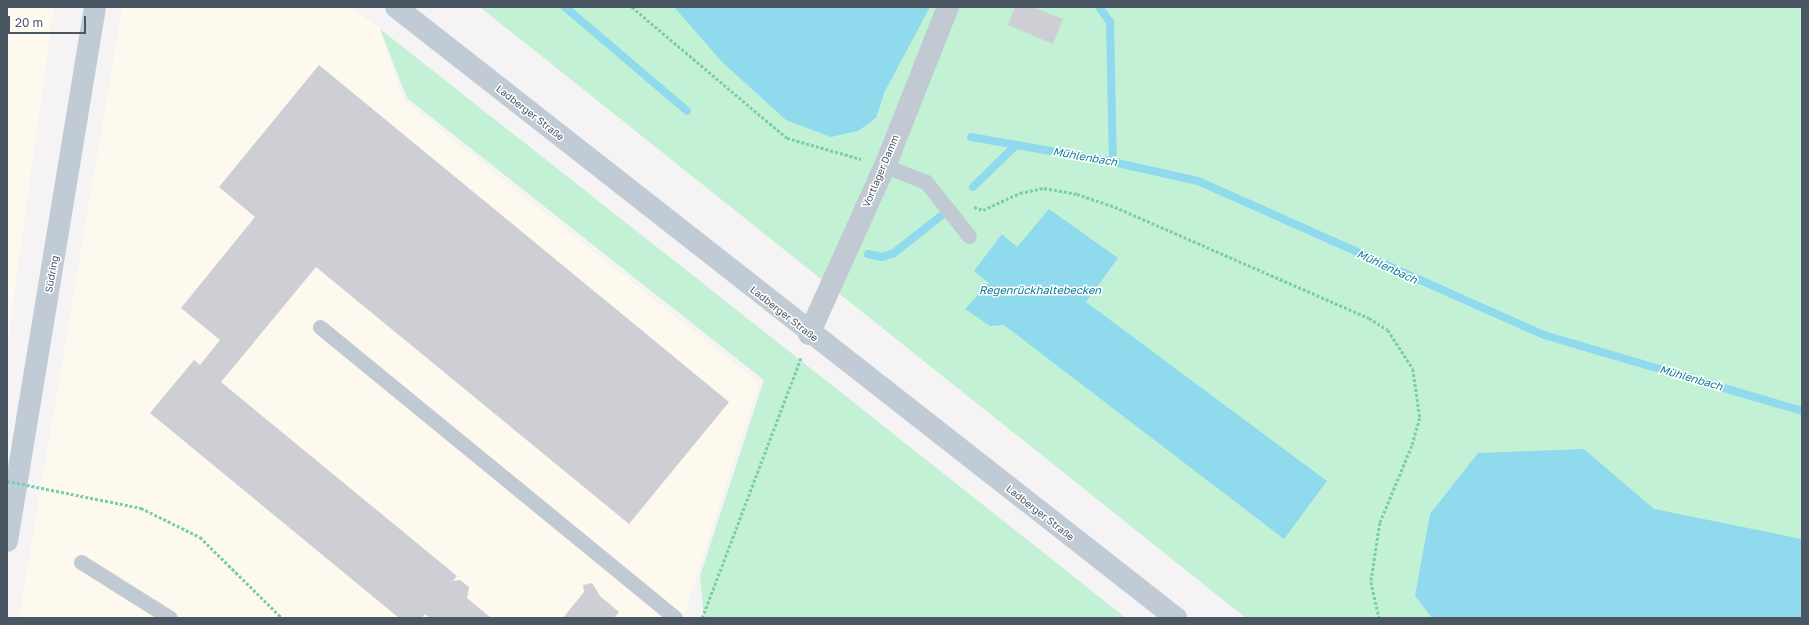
<!DOCTYPE html>
<meta charset="utf-8">
<style>
body{margin:0}
#map{position:relative;width:1809px;height:625px;overflow:hidden;background:#f5f3f3;font-family:"Golos Text",sans-serif}
div>[style]{position:absolute}
.commercial>*{inset:0;background:#fdf9ef}
.green>*{inset:0;background:#c3f1d5}
.water>*{inset:0;background:#90daee}
.stream>*{height:8px;margin:-4px;padding:0 4px;transform-origin:4px;border-radius:4px;background:#90daee}
.building>*{inset:0;background:#cdcfd5}
.path>*{height:2.5px;margin-top:-1.25px;transform-origin:0;background:repeating-linear-gradient(90deg,#7ad0a6 0 3px,transparent 0 5px)}
.lane>*{height:15px;margin:-7.5px;padding:0 7.5px;transform-origin:7.5px;border-radius:7.5px;background:#c1cad2}
.street>*{height:22px;margin:-11px;padding:0 11px;transform-origin:11px;border-radius:11px;background:#c1cad2}
.secondary>*{height:22px;margin:-11px;padding:0 11px;transform-origin:11px;border-radius:11px;background:#c1cbd6}
.path-bridge>*{height:2.5px;margin-top:-1.25px;transform-origin:0;background:repeating-linear-gradient(90deg,#7ad0a6 0 3px,transparent 0 5px)}
span{translate:-50% -50%;white-space:nowrap;text-align:center;line-height:1.15;-webkit-text-stroke:3px #fff;paint-order:stroke}
.street-label{font-size:10px;color:#4a5661}
.water-label{font-size:11px;color:#0c7c9b;font-style:italic}
.frame{position:absolute;inset:0;border:8px solid #4a5661;pointer-events:none}
.scale{position:absolute;left:8px;top:16px;width:78px;height:18px;box-sizing:border-box;border:2px solid #4a5661;border-top:0;padding-left:5px;font-size:12px;line-height:14px;white-space:nowrap;color:#4a5661;-webkit-text-stroke:3px #fff;paint-order:stroke}
</style>
<div id="map">
<div class="commercial">
<div style="clip-path:polygon(7px 7px,54px 7px,7px 347px)"></div>
<div style="clip-path:polygon(122px 7px,351px 7px,380px 29px,403px 100px,759px 383px,683px 618px,19px 618px)"></div>
</div>
<div class="green">
<div style="clip-path:polygon(480px 7px,1802px 7px,1802px 618px,1246px 618px)"></div>
<div style="clip-path:polygon(380px 29px,776px 341px,1126px 618px,704px 618px,700px 576px,764px 380px,407px 98px)"></div>
</div>
<div class="water">
<div style="clip-path:polygon(674px 7px,930px 7px,884px 93px,876px 118px,858px 131px,831px 137px,786px 120px,722px 62px)"></div>
<div style="clip-path:polygon(1049px 209px,1118px 258px,1086px 302px,1327px 481px,1284px 539px,1004px 325px,990px 326px,965px 309px,989px 283px,974px 271px,1002px 234px,1017px 247px)"></div>
<div style="clip-path:polygon(1584px 449px,1654px 509px,1802px 539px,1802px 618px,1432px 618px,1415px 596px,1430px 514px,1478px 453px)"></div>
</div>
<div class="stream">
<div style="left:565px;top:7px;width:160px;rotate:40.4deg"></div>
<div style="left:1099px;top:7px;width:19px;rotate:54deg"></div>
<div style="left:1110px;top:22px;width:140px;rotate:88.8deg"></div>
<div style="left:971px;top:137px;width:144px;rotate:10deg"></div>
<div style="left:1113px;top:162px;width:87px;rotate:12.6deg"></div>
<div style="left:1198px;top:181px;width:379px;rotate:24deg"></div>
<div style="left:1544px;top:335px;width:269px;rotate:16.4deg"></div>
<div style="left:973px;top:187px;width:59px;rotate:-44.3deg"></div>
<div style="left:868px;top:254px;width:14px;rotate:12deg"></div>
<div style="left:882px;top:257px;width:13px;rotate:-18deg"></div>
<div style="left:894px;top:253px;width:60px;rotate:-38.2deg"></div>
</div>
<div class="building">
<div style="clip-path:polygon(1015px 7px,1033px 7px,1063px 19px,1053px 44px,1008px 25px)"></div>
<div style="clip-path:polygon(319px 65px,729px 402px,629px 524px,316px 267px,221px 382px,457px 576px,453px 581px,460px 580px,469px 587px,467px 598px,491px 618px,430px 618px,425px 614px,422px 618px,399px 618px,150px 413px,194px 360px,200px 365px,220px 340px,181px 308px,255px 217px,219px 187px)"></div>
<div style="clip-path:polygon(592px 583px,600px 596px,619px 612px,614px 618px,563px 618px,584px 592px,583px 585px)"></div>
</div>
<div class="path">
<div style="left:632px;top:7px;width:203px;rotate:40.2deg"></div>
<div style="left:787px;top:138px;width:77px;rotate:15.8deg"></div>
<div style="left:974px;top:207px;width:9px;rotate:18deg"></div>
<div style="left:983px;top:210px;width:41px;rotate:-24.7deg"></div>
<div style="left:1020px;top:193px;width:25px;rotate:-12deg"></div>
<div style="left:1044px;top:188px;width:34px;rotate:10deg"></div>
<div style="left:1077px;top:194px;width:40px;rotate:18.9deg"></div>
<div style="left:1115px;top:207px;width:277px;rotate:23.6deg"></div>
<div style="left:1369px;top:318px;width:22px;rotate:32deg"></div>
<div style="left:1388px;top:330px;width:46px;rotate:57.3deg"></div>
<div style="left:1413px;top:369px;width:49px;rotate:81.9deg"></div>
<div style="left:1420px;top:418px;width:29px;rotate:106deg"></div>
<div style="left:1412px;top:446px;width:83px;rotate:112.6deg"></div>
<div style="left:1380px;top:523px;width:60px;rotate:98.7deg"></div>
<div style="left:1371px;top:582px;width:37px;rotate:77deg"></div>
<div style="left:141px;top:508px;width:66px;rotate:26.2deg"></div>
<div style="left:200px;top:537px;width:115px;rotate:44.6deg"></div>
<div style="left:702px;top:618px;width:279px;rotate:-69.2deg"></div>
</div>
<div class="lane">
<div style="left:885px;top:166px;width:44px;rotate:21.3deg"></div>
<div style="left:926px;top:182px;width:69px;rotate:51.5deg"></div>
<div style="left:320px;top:327px;width:459px;rotate:39.3deg"></div>
<div style="left:81px;top:562px;width:105px;rotate:32.2deg"></div>
</div>
<div class="street">
<div style="left:809px;top:334px;width:184px;rotate:-65.7deg"></div>
<div style="left:885px;top:166px;width:171px;rotate:-68.4deg"></div>
</div>
<div class="secondary">
<div style="left:396px;top:7px;width:991px;rotate:38.07deg"></div>
<div style="left:7px;top:541px;width:541px;rotate:-80.64deg"></div>
</div>
<div class="path-bridge">
<div style="left:7px;top:481px;width:137px;rotate:11.4deg"></div>
</div>
<div class="street-label">
<span style="left:530px;top:113px;rotate:38deg">Ladberger Straße</span>
<span style="left:881px;top:171px;rotate:-67deg">Vortlager Damm</span>
<span style="left:52px;top:274px;rotate:-80deg">Südring</span>
<span style="left:784px;top:314px;rotate:38deg">Ladberger Straße</span>
<span style="left:1040px;top:513px;rotate:38deg">Ladberger Straße</span>
</div>
<div class="water-label">
<span style="left:1085px;top:157px;rotate:10deg">Mühlenbach</span>
<span style="left:1387px;top:267px;rotate:25deg">Mühlenbach</span>
<span style="left:1040px;top:290px">Regenrückhaltebecken</span>
<span style="left:1691px;top:378px;rotate:16deg">Mühlenbach</span>
</div>
<div class="frame"></div>
<div class="scale">20 m</div>
</div>
